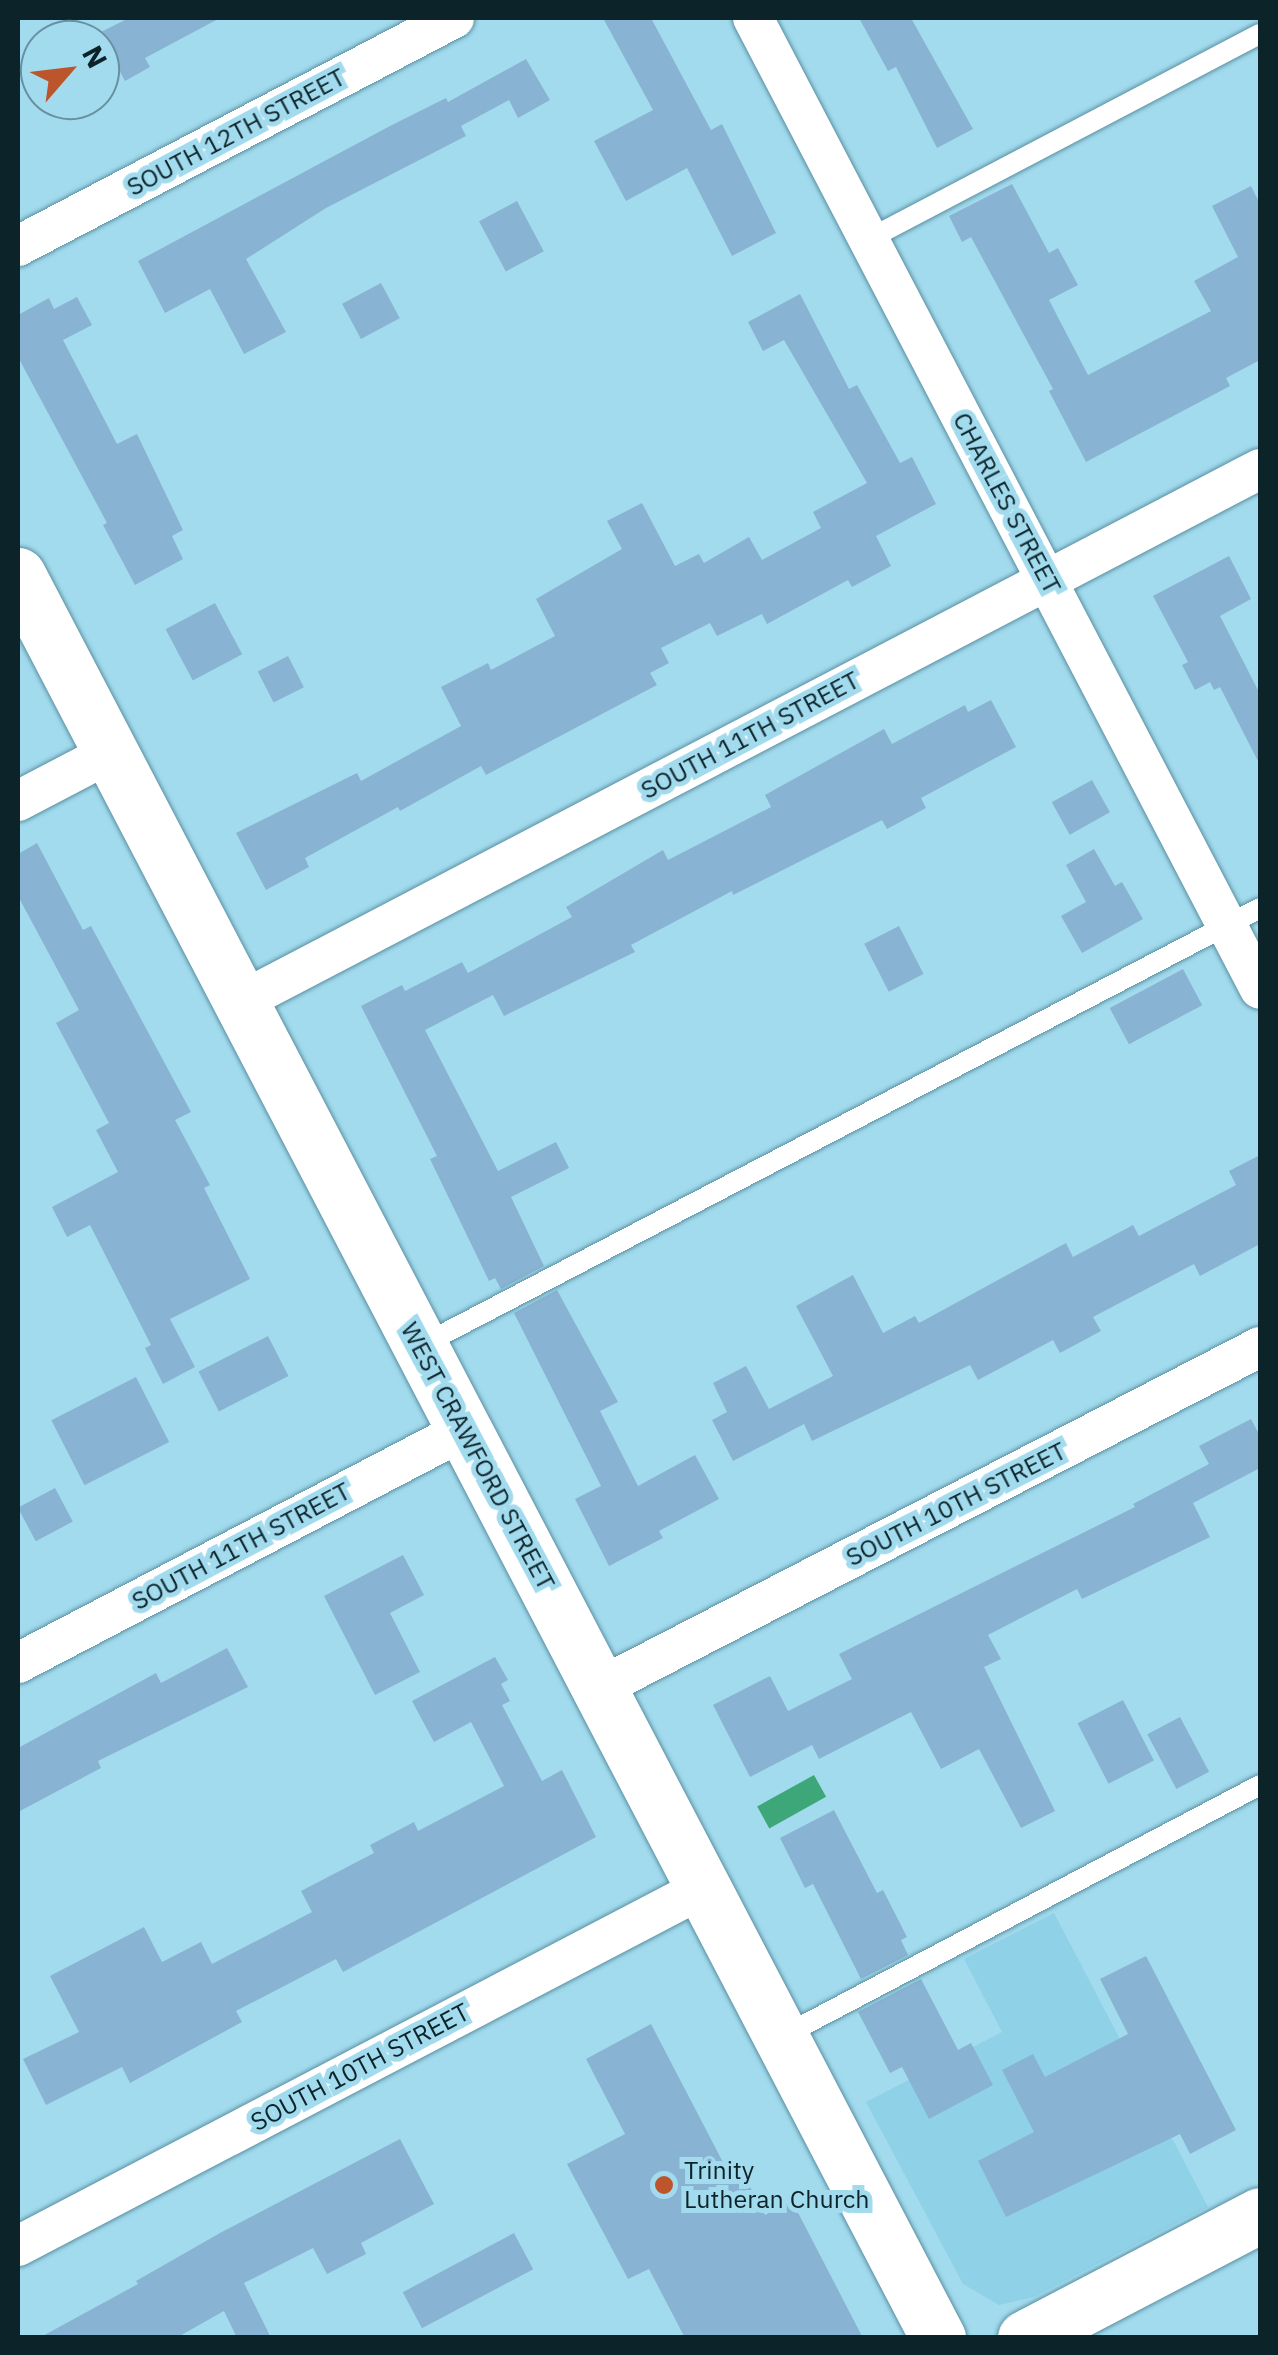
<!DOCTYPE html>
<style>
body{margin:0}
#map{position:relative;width:1278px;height:2355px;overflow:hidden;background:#a3dbee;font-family:"IBM Plex Sans",sans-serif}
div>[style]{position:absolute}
.built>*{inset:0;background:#8fd1e7}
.water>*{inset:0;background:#3ea779;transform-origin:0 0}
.building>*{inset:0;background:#89b3d2;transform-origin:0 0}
.roads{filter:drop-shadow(0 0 2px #598fa1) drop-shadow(0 0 2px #598fa1)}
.lane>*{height:20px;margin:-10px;padding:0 10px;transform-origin:10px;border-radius:10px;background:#fff}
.street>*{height:40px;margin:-20px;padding:0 20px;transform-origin:20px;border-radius:20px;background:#fff}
.secondary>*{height:55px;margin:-27.5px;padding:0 27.5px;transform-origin:27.5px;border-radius:27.5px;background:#fff}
.primary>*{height:55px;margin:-27.5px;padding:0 27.5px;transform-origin:27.5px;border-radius:27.5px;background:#fff}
.dots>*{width:28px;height:28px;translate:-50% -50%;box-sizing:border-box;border:5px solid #a3dbee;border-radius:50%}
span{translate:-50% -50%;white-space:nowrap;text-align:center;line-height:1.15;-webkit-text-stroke:10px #a3dbee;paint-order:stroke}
.street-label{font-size:25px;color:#0c232a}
.poi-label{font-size:25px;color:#0c232a}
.left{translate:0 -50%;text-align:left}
.frame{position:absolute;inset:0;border:20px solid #0c232a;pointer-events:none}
.north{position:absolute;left:20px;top:20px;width:100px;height:100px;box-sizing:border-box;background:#a3dbee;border:2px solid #6791a0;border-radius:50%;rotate:62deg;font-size:28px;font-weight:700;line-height:40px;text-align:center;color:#0c232a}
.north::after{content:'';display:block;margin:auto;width:35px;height:45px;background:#bc552c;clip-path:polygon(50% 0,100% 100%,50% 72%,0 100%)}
</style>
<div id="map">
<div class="built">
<div style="clip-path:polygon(1054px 1913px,1208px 2207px,1034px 2297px,999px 2305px,963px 2284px,866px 2102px,1002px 2032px,964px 1959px)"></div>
</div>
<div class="water">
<div style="left:814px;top:1775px;width:25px;height:65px;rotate:61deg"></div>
</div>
<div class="building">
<div style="clip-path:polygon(129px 18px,220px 18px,145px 58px,150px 67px,125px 81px,99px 33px)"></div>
<div style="clip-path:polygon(603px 18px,651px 18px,711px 130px,722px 124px,776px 233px,732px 256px,687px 168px,626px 201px,594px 141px,653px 110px)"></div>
<div style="clip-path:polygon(859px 18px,911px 18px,973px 129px,937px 148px,896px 67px,888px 71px)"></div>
<div style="clip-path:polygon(526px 59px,550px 100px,518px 118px,509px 100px,461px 126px,466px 136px,326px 208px,246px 259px,286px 332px,244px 354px,210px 289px,165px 313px,138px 261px,390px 126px,446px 98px,448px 102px)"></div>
<div style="clip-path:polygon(1012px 184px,1049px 253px,1058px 248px,1078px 285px,1049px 300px,1088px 375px,1211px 311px,1194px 281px,1238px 257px,1212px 206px,1251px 186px,1260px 204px,1260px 360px,1226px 378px,1230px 386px,1086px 462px,1049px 391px,1053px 389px,971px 237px,962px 242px,949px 216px)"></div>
<div style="left:517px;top:201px;width:57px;height:43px;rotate:62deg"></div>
<div style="left:381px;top:283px;width:40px;height:44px;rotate:62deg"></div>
<div style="clip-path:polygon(800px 294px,849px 389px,857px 385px,900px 463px,912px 457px,936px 504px,876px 536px,891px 566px,852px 587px,848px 580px,767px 624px,762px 614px,717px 636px,710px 623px,661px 648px,669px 663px,650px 673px,657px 685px,486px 775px,481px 766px,400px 811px,398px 807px,305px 858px,309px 867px,266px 890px,236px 833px,357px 773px,361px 781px,461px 726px,441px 687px,488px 663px,491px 670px,555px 636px,536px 599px,622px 549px,607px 521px,642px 503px,675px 566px,699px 554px,704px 563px,749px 537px,762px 560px,821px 528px,813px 512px,867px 483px,784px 340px,763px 351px,748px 322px)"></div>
<div style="clip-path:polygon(77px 297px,92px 325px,63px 340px,117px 444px,137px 434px,183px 530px,172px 536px,183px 559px,135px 585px,103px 525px,107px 523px,18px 357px,18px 315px,49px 298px,54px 309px)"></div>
<div style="clip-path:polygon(1229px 556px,1251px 599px,1220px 616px,1260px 694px,1260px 765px,1220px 687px,1214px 690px,1210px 682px,1195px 690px,1182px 665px,1188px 662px,1153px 596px)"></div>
<div style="left:215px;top:603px;width:58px;height:56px;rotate:62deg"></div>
<div style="left:288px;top:656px;width:35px;height:34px;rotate:63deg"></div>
<div style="clip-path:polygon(991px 700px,1016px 747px,921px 798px,926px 808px,887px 829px,882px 820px,733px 895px,732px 891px,631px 945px,635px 952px,504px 1016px,493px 995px,425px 1030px,498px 1171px,556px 1142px,569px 1168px,511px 1197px,544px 1266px,501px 1289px,495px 1278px,489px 1281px,430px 1159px,437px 1156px,361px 1006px,402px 985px,405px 991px,462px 962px,468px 973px,572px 917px,566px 907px,663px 850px,668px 860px,771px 807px,765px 795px,884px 729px,892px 744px,965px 705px,968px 712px)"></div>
<div style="left:1092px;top:780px;width:37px;height:46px;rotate:61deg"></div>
<div style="clip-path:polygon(37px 843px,83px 930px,91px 926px,191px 1112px,175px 1120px,210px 1185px,204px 1188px,250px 1279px,170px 1319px,195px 1367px,163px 1384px,145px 1348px,151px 1345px,90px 1225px,67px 1237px,52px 1207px,118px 1172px,96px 1130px,109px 1123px,56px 1023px,79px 1010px,18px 896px,18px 854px)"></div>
<div style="clip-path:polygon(1094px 849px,1115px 886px,1122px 882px,1143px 919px,1082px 953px,1061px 916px,1086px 902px,1066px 865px)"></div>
<div style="left:899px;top:926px;width:54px;height:39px;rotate:63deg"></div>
<div style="left:1183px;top:969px;width:41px;height:83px;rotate:62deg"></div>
<div style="clip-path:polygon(1260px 1155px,1260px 1244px,1200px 1276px,1194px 1264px,1093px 1317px,1101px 1331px,1060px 1353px,1053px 1340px,978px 1380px,970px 1365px,812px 1441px,804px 1424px,733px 1461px,712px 1420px,727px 1412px,713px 1383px,746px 1366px,769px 1409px,833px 1376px,796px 1306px,853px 1275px,883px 1333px,915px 1316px,919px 1323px,1066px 1243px,1073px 1257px,1133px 1225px,1139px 1236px,1236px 1185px,1229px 1171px)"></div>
<div style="clip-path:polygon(557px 1290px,618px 1402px,600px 1411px,638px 1486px,695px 1455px,719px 1499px,659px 1531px,663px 1538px,609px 1566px,575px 1499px,601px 1486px,514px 1313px)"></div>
<div style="left:268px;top:1336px;width:45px;height:78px;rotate:63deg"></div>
<div style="left:136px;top:1377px;width:73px;height:95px;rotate:63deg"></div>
<div style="clip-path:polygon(1251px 1419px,1260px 1436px,1260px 1468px,1193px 1503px,1210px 1537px,1082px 1599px,1077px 1589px,988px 1635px,1001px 1659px,984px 1667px,1055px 1811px,1021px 1828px,979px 1749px,941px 1769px,911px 1712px,819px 1759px,812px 1745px,750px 1777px,713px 1705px,770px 1676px,788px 1711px,852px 1679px,839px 1654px,1135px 1507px,1133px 1504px,1209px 1464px,1199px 1446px)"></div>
<div style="left:55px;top:1488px;width:38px;height:42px;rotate:62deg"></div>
<div style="clip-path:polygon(403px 1555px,424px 1595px,390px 1613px,420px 1672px,375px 1695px,324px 1596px)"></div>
<div style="clip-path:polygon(227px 1648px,248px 1687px,98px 1761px,101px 1768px,18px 1812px,18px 1748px,156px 1673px,161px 1683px)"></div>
<div style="clip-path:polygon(495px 1657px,508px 1680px,501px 1684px,510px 1701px,502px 1705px,542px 1781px,562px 1770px,596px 1837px,343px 1972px,336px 1959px,236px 2011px,242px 2022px,130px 2083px,122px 2067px,46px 2105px,23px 2059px,79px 2032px,50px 1976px,144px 1927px,162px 1962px,201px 1942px,212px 1964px,312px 1912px,301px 1891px,374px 1853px,370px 1845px,414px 1822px,418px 1831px,504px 1786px,471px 1722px,434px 1742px,412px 1701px)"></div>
<div style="left:1123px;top:1700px;width:68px;height:51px;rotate:63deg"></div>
<div style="left:1180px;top:1717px;width:62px;height:37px;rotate:62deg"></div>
<div style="clip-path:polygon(834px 1810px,877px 1893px,883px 1890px,907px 1937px,901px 1940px,908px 1955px,861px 1979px,813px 1884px,805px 1888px,780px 1838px)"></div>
<div style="clip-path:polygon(1146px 1956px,1236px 2130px,1190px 2154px,1180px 2134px,1006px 2217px,978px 2161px,1034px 2132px,1002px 2070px,1033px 2054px,1045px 2077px,1128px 2034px,1100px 1979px)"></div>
<div style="clip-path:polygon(921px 1979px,958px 2050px,971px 2043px,993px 2085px,929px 2119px,902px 2067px,890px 2073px,858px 2012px)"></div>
<div style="clip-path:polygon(651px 2024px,727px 2170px,738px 2164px,765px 2215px,792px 2201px,863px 2338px,685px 2338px,649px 2269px,628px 2279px,567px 2164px,625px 2134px,586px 2059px)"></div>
<div style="clip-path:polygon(400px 2139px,434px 2204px,361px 2243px,366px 2254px,327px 2274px,313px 2248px,244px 2283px,271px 2338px,237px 2338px,224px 2311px,176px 2338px,39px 2338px,138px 2284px,136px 2281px,220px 2233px)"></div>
<div style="left:514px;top:2233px;width:41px;height:126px;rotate:62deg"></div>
</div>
<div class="roads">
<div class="lane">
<div style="left:869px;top:239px;width:441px;rotate:-27.7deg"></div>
<div style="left:424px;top:1344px;width:943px;rotate:-27.54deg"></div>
<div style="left:783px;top:2036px;width:539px;rotate:-27.75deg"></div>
</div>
<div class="street">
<div style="left:753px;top:18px;width:1095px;rotate:62.43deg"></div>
<div style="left:18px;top:246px;width:492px;rotate:-27.6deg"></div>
<div style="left:18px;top:801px;width:104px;rotate:-27.6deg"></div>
<div style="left:240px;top:1002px;width:1151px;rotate:-27.59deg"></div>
<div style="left:18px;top:1663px;width:503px;rotate:-27.58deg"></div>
<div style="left:599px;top:1688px;width:744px;rotate:-27.29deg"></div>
<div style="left:18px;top:2246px;width:773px;rotate:-27.59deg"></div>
</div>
<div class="secondary">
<div style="left:18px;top:575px;width:1989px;rotate:62.44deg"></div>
</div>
<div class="primary">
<div style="left:1025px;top:2338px;width:265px;rotate:-27.6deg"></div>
</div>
</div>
<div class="dots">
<div style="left:664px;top:2185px;background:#bc552c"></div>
</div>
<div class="street-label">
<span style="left:236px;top:132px;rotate:-28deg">SOUTH 12TH STREET</span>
<span style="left:1007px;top:503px;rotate:62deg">CHARLES STREET</span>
<span style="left:750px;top:735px;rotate:-28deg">SOUTH 11TH STREET</span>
<span style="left:478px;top:1456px;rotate:62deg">WEST CRAWFORD STREET</span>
<span style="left:956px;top:1504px;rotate:-27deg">SOUTH 10TH STREET</span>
<span style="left:241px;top:1546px;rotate:-28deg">SOUTH 11TH STREET</span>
<span style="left:360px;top:2067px;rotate:-28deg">SOUTH 10TH STREET</span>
</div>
<div class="poi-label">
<span class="left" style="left:684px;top:2185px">Trinity<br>Lutheran Church</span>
</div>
<div class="frame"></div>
<div class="north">N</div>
</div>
